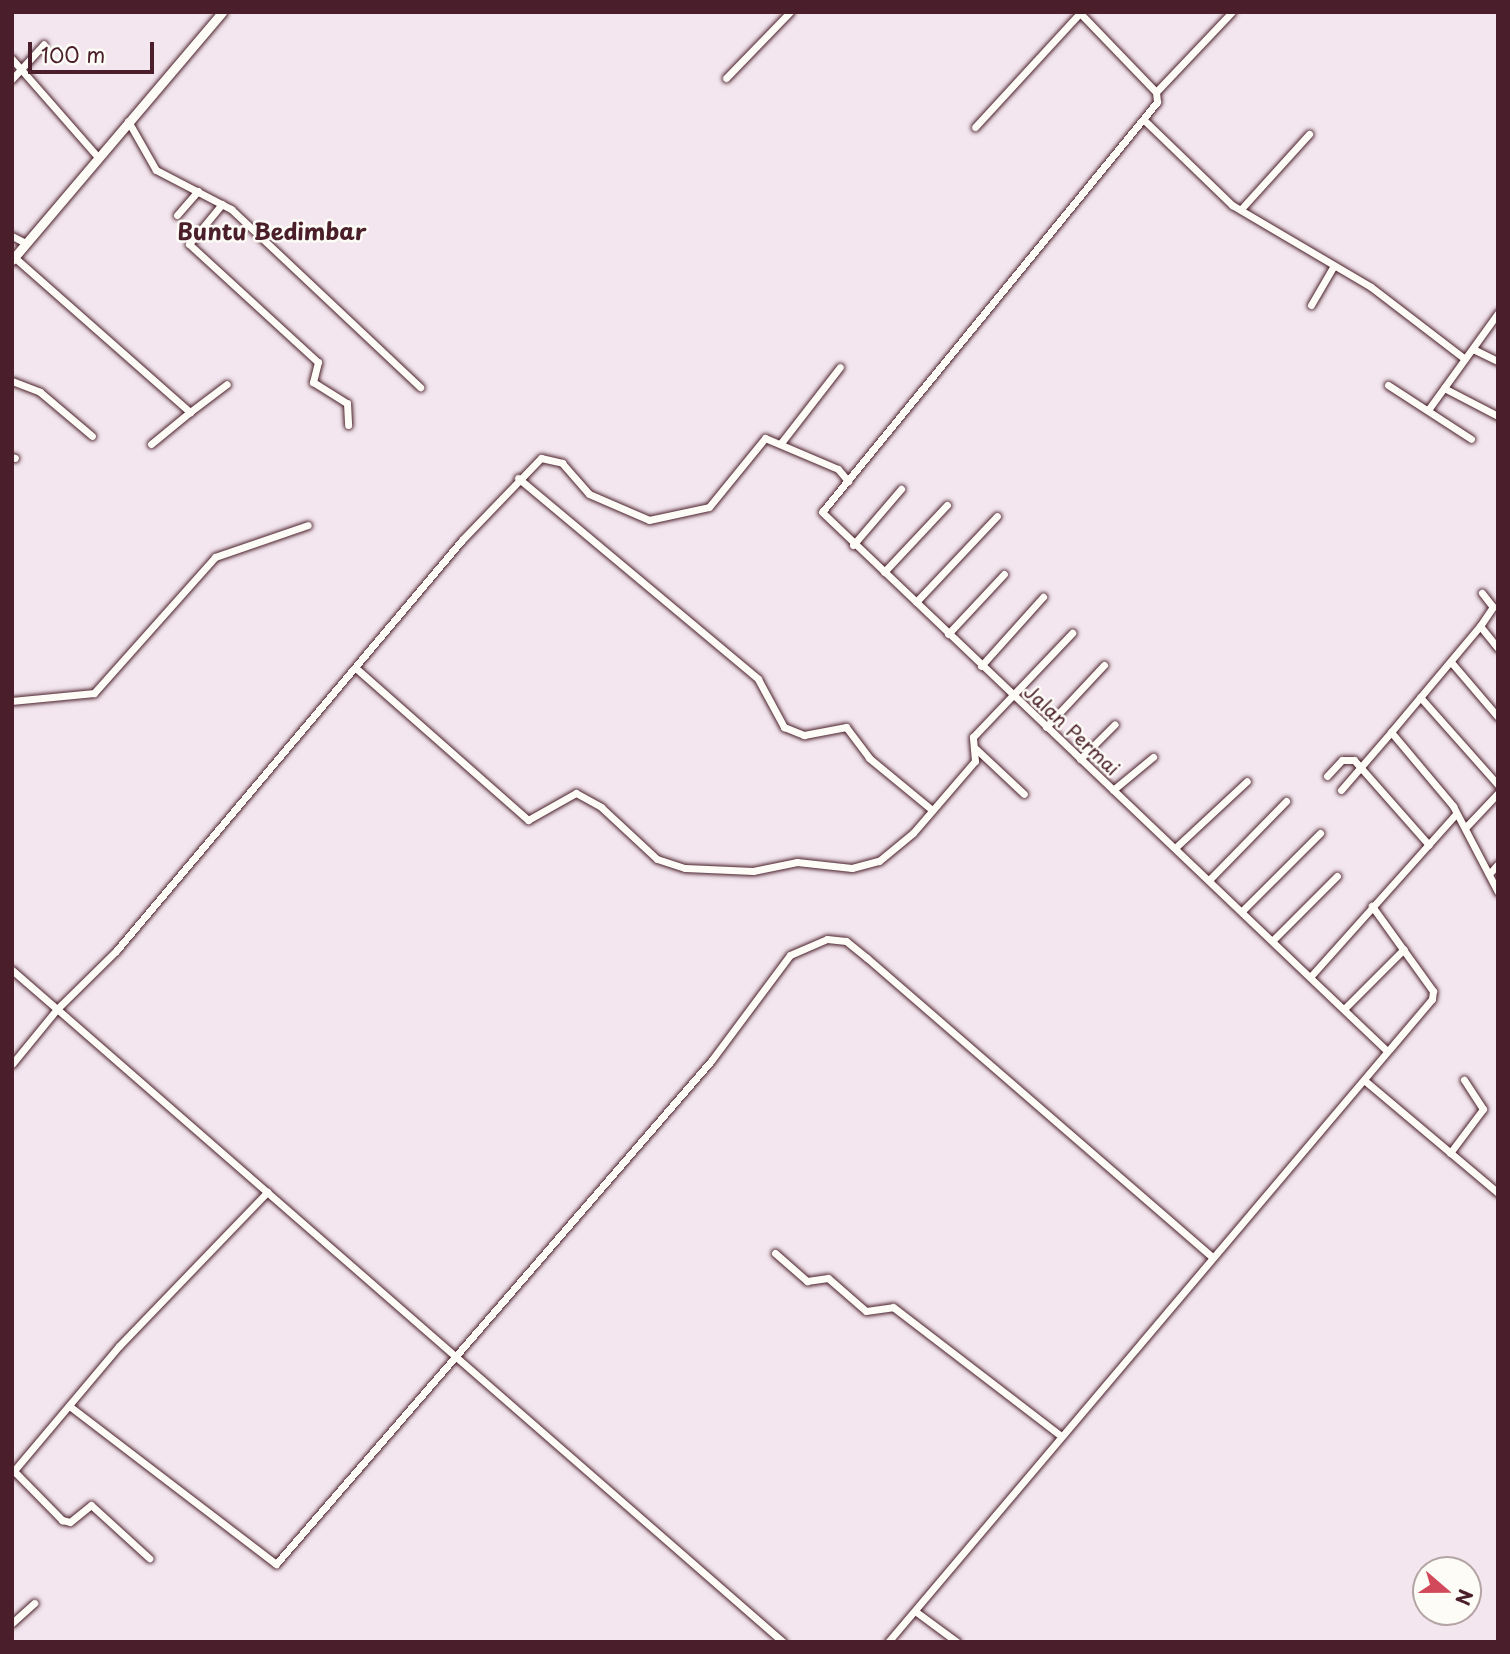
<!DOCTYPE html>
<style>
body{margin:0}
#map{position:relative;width:1510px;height:1654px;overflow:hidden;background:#f3e6ee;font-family:"Playpen Sans",sans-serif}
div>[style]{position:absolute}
.roads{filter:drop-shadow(0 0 2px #4a1f2b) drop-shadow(0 0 2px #4a1f2b)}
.minor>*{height:7px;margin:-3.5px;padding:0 3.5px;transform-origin:3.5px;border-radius:3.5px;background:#fdfcf7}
.tertiary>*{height:9px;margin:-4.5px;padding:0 4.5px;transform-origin:4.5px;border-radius:4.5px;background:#fdfcf7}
span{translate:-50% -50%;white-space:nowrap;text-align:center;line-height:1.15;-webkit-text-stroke:5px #fdfcf7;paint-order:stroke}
.street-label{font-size:19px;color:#4a1f2b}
.quarter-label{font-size:23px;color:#4a1f2b;font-weight:700}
.frame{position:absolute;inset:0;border:14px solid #4a1f2b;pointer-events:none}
.north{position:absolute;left:1412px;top:1556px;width:70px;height:70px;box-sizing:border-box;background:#fdfcf7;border:2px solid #b5a4a5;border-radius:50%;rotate:110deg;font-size:19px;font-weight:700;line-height:28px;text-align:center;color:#4a1f2b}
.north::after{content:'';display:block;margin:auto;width:24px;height:32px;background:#d1495b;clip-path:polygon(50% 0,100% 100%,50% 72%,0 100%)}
.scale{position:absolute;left:28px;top:42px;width:126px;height:32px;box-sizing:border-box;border:4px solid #4a1f2b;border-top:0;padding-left:9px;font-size:21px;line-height:24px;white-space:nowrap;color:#4a1f2b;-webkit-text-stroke:5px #fdfcf7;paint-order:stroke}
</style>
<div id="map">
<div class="roads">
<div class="minor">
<div style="left:1079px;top:12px;width:111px;rotate:46.1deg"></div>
<div style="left:1156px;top:92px;width:10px;rotate:84deg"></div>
<div style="left:1157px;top:102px;width:529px;rotate:129.25deg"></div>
<div style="left:822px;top:512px;width:781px;rotate:43.65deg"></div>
<div style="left:12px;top:59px;width:129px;rotate:48.8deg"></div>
<div style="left:726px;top:78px;width:92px;rotate:-45.9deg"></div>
<div style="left:12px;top:79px;width:47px;rotate:-47.6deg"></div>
<div style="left:1156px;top:92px;width:110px;rotate:-46.5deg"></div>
<div style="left:128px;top:121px;width:56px;rotate:60.3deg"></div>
<div style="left:156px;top:170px;width:85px;rotate:27.5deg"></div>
<div style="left:231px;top:209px;width:260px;rotate:43.3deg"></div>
<div style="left:1145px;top:121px;width:121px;rotate:44deg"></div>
<div style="left:1232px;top:205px;width:161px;rotate:30.5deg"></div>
<div style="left:1371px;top:287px;width:118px;rotate:37.5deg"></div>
<div style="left:975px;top:127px;width:155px;rotate:-47.4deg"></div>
<div style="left:222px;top:204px;width:52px;rotate:129.5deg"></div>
<div style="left:189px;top:244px;width:175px;rotate:42.5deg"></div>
<div style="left:318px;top:362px;width:21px;rotate:104deg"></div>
<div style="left:313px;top:382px;width:40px;rotate:32deg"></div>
<div style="left:347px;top:403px;width:22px;rotate:87deg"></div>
<div style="left:1242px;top:208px;width:100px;rotate:-47.8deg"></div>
<div style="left:177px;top:215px;width:32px;rotate:-49deg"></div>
<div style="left:12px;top:236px;width:16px;rotate:27deg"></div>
<div style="left:14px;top:257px;width:235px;rotate:41.4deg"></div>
<div style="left:190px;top:412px;width:46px;rotate:-37.1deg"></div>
<div style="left:1311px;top:305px;width:44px;rotate:-59.9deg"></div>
<div style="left:1473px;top:349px;width:28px;rotate:26deg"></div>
<div style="left:12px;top:381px;width:30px;rotate:21deg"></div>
<div style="left:40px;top:392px;width:68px;rotate:40.2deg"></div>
<div style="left:1388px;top:385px;width:99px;rotate:33deg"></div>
<div style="left:1444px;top:388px;width:61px;rotate:27.4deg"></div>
<div style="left:1428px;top:410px;width:120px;rotate:-54.2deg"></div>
<div style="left:781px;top:443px;width:96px;rotate:-52.2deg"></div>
<div style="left:151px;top:444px;width:50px;rotate:-39.4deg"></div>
<div style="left:12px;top:457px;width:3px;rotate:18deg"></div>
<div style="left:518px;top:478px;width:313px;rotate:39.9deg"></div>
<div style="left:758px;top:679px;width:55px;rotate:61.6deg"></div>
<div style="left:784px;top:727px;width:22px;rotate:22deg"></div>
<div style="left:804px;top:735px;width:43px;rotate:-10.8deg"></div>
<div style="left:846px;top:727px;width:39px;rotate:53deg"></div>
<div style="left:869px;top:758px;width:82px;rotate:39.5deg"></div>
<div style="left:853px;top:545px;width:74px;rotate:-49.4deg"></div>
<div style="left:884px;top:572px;width:92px;rotate:-46.8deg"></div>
<div style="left:916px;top:602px;width:118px;rotate:-46.7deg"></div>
<div style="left:1480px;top:626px;width:23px;rotate:-56deg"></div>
<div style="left:1493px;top:607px;width:18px;rotate:-128deg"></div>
<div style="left:948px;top:634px;width:82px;rotate:-47deg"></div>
<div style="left:1451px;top:662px;width:72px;rotate:49.5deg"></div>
<div style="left:981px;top:666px;width:93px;rotate:-48.1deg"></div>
<div style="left:358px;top:670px;width:227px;rotate:41.4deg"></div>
<div style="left:528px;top:820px;width:55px;rotate:-29.4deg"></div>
<div style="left:576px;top:793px;width:29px;rotate:29deg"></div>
<div style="left:601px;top:807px;width:76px;rotate:42.9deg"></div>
<div style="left:657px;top:859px;width:29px;rotate:18deg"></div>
<div style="left:685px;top:868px;width:68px;rotate:2.5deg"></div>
<div style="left:753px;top:871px;width:45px;rotate:-11.6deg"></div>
<div style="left:797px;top:862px;width:55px;rotate:6.2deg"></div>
<div style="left:852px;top:868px;width:28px;rotate:-15deg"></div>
<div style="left:879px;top:861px;width:44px;rotate:-39.5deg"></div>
<div style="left:913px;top:833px;width:95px;rotate:-49.3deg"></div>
<div style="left:975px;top:761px;width:24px;rotate:-95deg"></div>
<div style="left:973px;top:737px;width:144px;rotate:-46.4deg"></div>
<div style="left:1420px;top:697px;width:118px;rotate:48.4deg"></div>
<div style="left:12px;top:701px;width:82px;rotate:-5.6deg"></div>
<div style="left:94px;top:693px;width:182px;rotate:-48.3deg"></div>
<div style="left:215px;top:557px;width:98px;rotate:-19deg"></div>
<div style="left:1046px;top:727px;width:85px;rotate:-46.9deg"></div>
<div style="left:1391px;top:732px;width:138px;rotate:-50deg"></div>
<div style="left:1480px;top:626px;width:28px;rotate:51deg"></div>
<div style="left:975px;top:748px;width:67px;rotate:43.2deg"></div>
<div style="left:1080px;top:759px;width:49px;rotate:-45deg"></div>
<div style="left:1327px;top:776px;width:22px;rotate:-47deg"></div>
<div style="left:1342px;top:760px;width:12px"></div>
<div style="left:1354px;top:760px;width:113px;rotate:48.6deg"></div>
<div style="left:1113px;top:790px;width:52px;rotate:-39.5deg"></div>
<div style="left:1341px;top:790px;width:77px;rotate:-49.2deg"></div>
<div style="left:1391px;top:732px;width:97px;rotate:50deg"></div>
<div style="left:1453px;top:806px;width:97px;rotate:62.4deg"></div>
<div style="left:1465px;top:828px;width:48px;rotate:-46.7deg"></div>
<div style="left:1175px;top:848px;width:98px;rotate:-42.9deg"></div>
<div style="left:1489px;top:874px;width:13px;rotate:-48deg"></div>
<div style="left:1210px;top:879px;width:109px;rotate:-45.7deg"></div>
<div style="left:1243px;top:910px;width:109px;rotate:-45deg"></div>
<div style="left:1274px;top:939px;width:89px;rotate:-45deg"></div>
<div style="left:12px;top:970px;width:60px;rotate:40.9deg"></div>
<div style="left:57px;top:1009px;width:71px;rotate:129.3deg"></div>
<div style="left:1311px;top:976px;width:217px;rotate:-48.2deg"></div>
<div style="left:1345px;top:1008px;width:83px;rotate:-45deg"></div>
<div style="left:1364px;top:1080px;width:175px;rotate:40.1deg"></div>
<div style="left:1450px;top:1153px;width:55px;rotate:-53.1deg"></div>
<div style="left:1483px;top:1109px;width:35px;rotate:-123deg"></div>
<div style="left:775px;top:1253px;width:43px;rotate:41.2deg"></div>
<div style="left:807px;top:1281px;width:21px;rotate:-8deg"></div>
<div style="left:828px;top:1278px;width:50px;rotate:41deg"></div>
<div style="left:866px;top:1311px;width:27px;rotate:-8deg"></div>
<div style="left:893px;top:1307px;width:210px;rotate:37.5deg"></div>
<div style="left:72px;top:1408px;width:257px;rotate:37.4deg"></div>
<div style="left:276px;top:1564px;width:665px;rotate:-49.15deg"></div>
<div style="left:711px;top:1061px;width:132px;rotate:-53.3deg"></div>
<div style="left:790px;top:955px;width:40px;rotate:-23.4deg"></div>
<div style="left:827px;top:939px;width:19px;rotate:6deg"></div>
<div style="left:846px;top:941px;width:27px;rotate:39deg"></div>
<div style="left:867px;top:958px;width:457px;rotate:40.9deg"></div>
<div style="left:14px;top:1471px;width:69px;rotate:45.6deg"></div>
<div style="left:62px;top:1520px;width:8px;rotate:14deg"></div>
<div style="left:70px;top:1522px;width:27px;rotate:-39deg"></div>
<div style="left:91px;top:1505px;width:79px;rotate:42.4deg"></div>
<div style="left:12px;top:1473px;width:166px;rotate:-49.9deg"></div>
<div style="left:119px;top:1346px;width:214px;rotate:-46.1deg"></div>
<div style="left:915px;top:1611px;width:52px;rotate:36.4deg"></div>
<div style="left:12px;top:1623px;width:30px;rotate:-42deg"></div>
<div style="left:783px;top:1642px;width:963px;rotate:-138.91deg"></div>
<div style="left:57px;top:1009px;width:83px;rotate:-44.5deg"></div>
<div style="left:116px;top:951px;width:537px;rotate:-49.91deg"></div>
<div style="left:462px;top:540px;width:114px;rotate:-46.1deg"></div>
<div style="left:541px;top:458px;width:22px;rotate:13deg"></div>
<div style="left:562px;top:463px;width:41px;rotate:48.9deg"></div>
<div style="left:589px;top:494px;width:65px;rotate:23.4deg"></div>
<div style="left:649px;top:520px;width:61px;rotate:-12.2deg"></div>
<div style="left:709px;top:507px;width:89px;rotate:-50.9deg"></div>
<div style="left:765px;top:438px;width:79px;rotate:23deg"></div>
<div style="left:838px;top:469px;width:16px;rotate:50deg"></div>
<div style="left:888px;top:1642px;width:842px;rotate:-49.77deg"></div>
<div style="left:1432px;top:999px;width:8px;rotate:-83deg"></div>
<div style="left:1433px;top:991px;width:105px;rotate:-125.7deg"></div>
</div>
<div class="tertiary">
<div style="left:12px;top:260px;width:325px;rotate:-49.7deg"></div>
</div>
</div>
<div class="street-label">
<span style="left:1072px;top:730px;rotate:43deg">Jalan Permai</span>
</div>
<div class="quarter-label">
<span style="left:272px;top:231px">Buntu Bedimbar</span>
</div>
<div class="frame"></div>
<div class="north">N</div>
<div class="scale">100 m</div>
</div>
